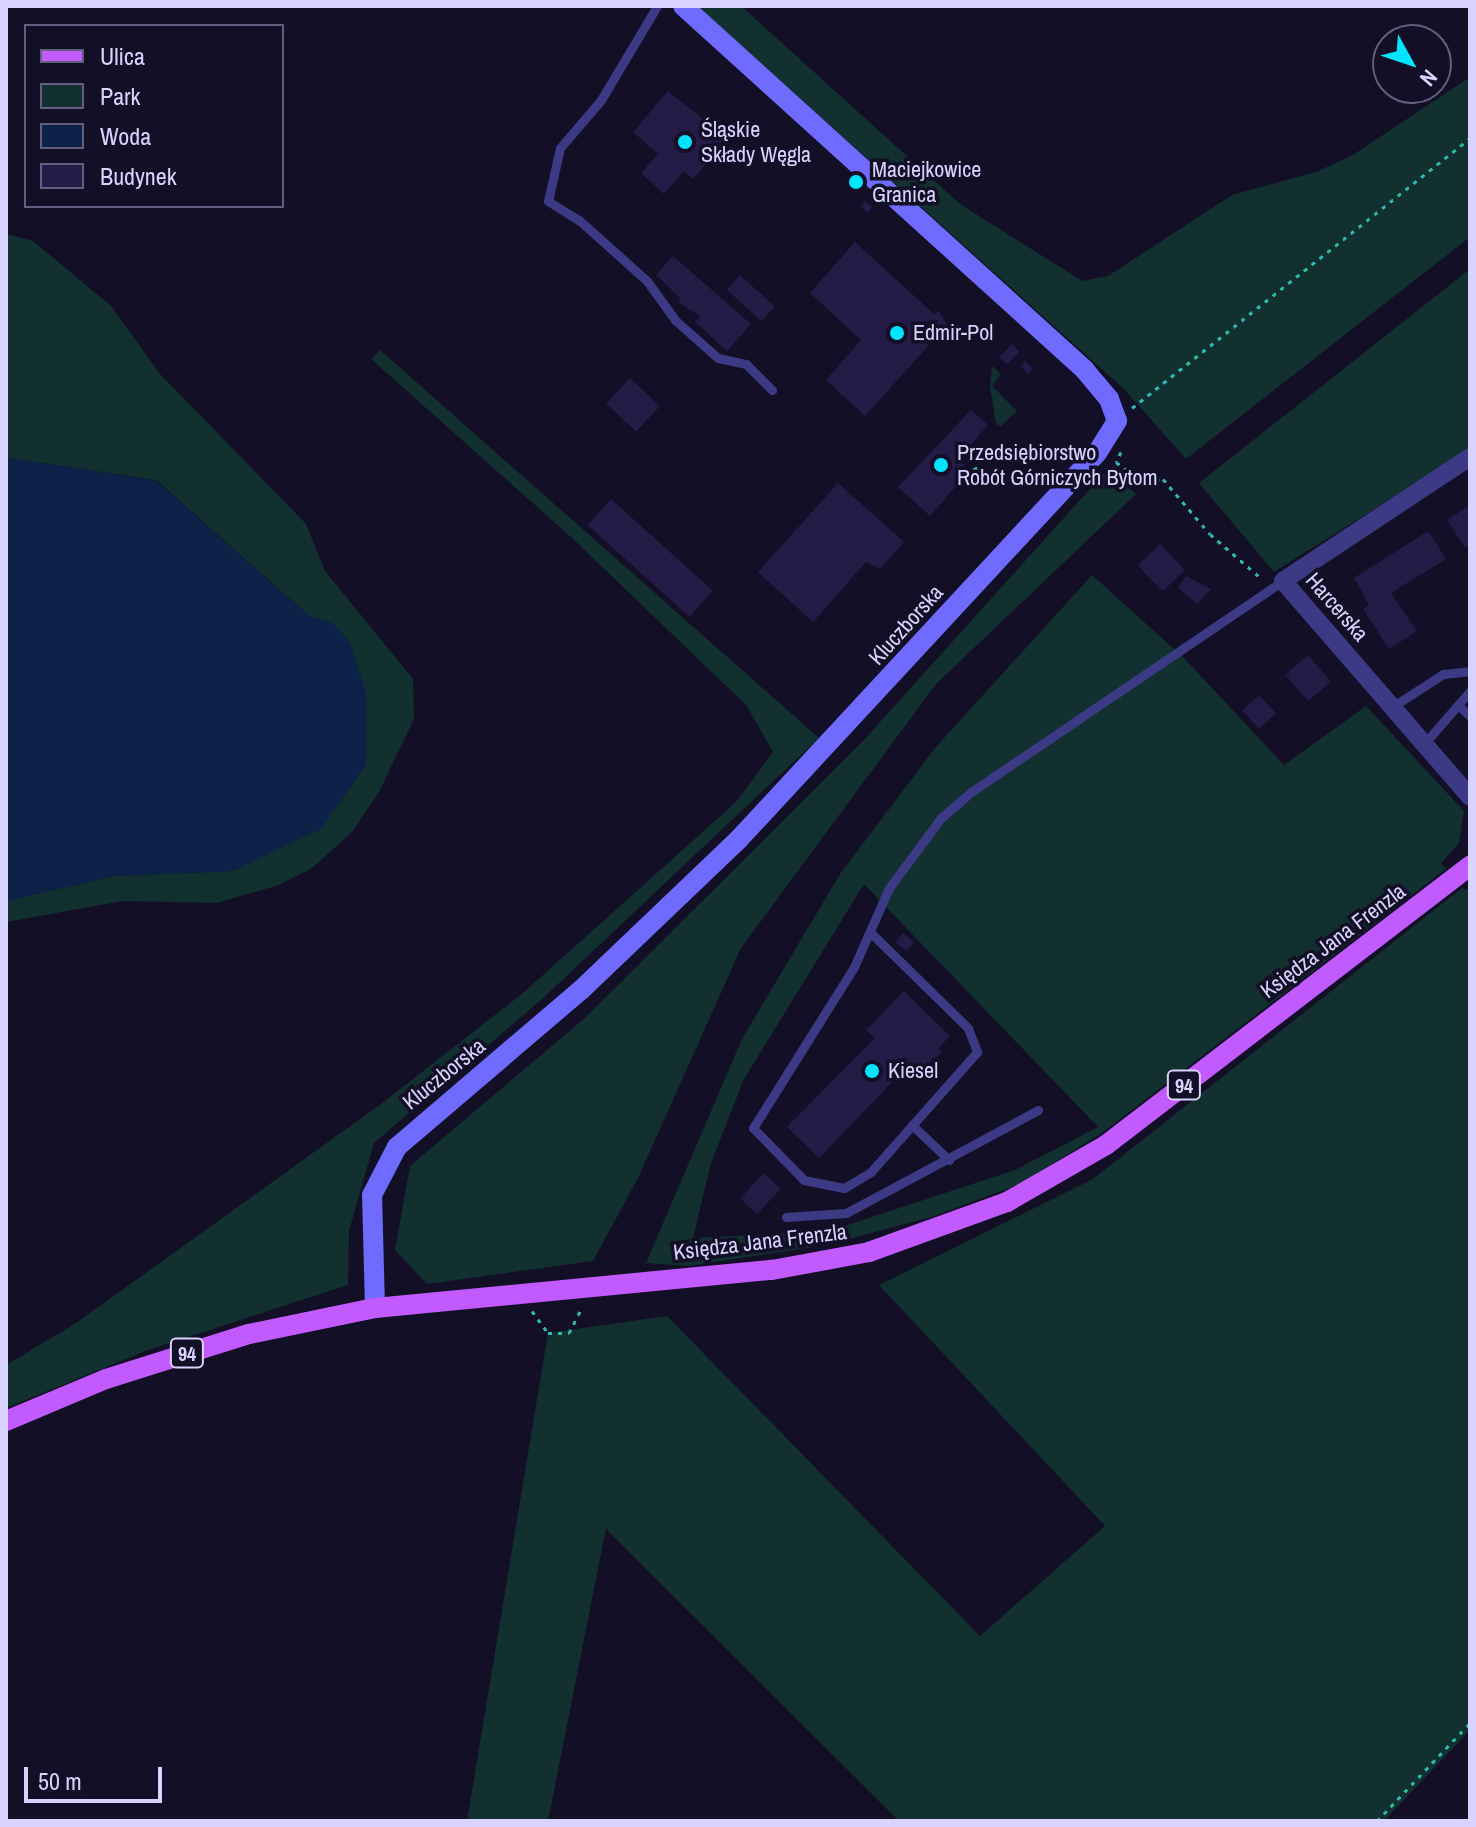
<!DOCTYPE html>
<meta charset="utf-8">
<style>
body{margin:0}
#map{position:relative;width:1476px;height:1827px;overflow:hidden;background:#130f26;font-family:"Archivo Narrow",sans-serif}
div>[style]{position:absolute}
.green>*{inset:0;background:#12302f}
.water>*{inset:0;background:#0c2248}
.building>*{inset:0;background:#241b47;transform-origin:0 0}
.path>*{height:3px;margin-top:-1.5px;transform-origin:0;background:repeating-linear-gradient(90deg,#2fb8b0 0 4px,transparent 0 10px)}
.lane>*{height:9px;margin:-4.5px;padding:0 4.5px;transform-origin:4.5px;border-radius:4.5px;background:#3d3a85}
.street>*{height:18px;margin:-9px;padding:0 9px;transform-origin:9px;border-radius:9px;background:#3d3a85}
.secondary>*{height:20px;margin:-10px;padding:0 10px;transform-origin:10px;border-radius:10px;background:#6f6bff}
.primary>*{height:20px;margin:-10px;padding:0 10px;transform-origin:10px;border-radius:10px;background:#c25bff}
.dots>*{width:22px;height:22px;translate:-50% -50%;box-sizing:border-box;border:4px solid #130f26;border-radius:50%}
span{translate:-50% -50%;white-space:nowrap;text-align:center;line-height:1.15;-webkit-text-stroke:7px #130f26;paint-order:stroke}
.shield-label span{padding:2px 6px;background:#130f26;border:2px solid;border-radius:6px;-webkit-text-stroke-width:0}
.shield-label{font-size:20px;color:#d9d4ff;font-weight:700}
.poi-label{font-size:22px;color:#d9d4ff}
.left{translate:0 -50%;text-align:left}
.street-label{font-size:22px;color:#d9d4ff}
.frame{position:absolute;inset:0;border:8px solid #d9d4ff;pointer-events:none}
.legend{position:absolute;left:24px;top:24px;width:260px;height:184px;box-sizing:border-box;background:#130f26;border:2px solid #625e7d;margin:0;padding:10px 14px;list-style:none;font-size:24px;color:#d9d4ff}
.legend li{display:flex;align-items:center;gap:16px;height:40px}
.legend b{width:40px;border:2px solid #625e7d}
.north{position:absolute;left:1372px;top:24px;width:80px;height:80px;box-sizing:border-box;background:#130f26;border:2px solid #625e7d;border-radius:50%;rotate:130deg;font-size:22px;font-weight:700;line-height:32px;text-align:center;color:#d9d4ff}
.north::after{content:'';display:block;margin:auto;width:28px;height:36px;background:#00e5ff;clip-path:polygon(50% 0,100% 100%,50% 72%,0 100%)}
.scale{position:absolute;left:24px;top:1767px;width:138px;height:36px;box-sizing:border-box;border:4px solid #d9d4ff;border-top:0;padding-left:10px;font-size:24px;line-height:28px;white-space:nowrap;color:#d9d4ff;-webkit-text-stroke:6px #130f26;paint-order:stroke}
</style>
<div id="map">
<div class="green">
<div style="clip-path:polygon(697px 6px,741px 6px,960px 204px,1082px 281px,1108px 276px,1232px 195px,1316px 172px,1353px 155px,1470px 77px,1470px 237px,1186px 459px,1124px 389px)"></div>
<div style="clip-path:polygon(6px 234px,33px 241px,111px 306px,161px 375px,306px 524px,325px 571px,413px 679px,414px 719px,379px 792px,352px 832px,311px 869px,276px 886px,216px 903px,123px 901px,6px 922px,6px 901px,113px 876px,233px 871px,333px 624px,309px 616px,156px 480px,6px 458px)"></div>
<div style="clip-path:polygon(1470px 269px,1470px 449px,1274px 572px,1199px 483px)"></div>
<div style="clip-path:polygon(380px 350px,819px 738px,540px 1001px,374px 1143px,349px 1231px,348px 1285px,148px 1350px,6px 1408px,6px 1365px,76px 1323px,381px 1104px,523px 993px,736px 802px,773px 752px,746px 705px,571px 537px,371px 359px)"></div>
<div style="clip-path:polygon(992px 366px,1001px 374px,992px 386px,1017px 411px,1001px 426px,996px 424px,990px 386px)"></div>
<div style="clip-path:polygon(1107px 470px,1136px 494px,936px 684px,741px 948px,638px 1178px,593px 1261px,427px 1284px,395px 1250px,410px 1166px,586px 1017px,862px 742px)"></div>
<div style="clip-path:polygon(evenodd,1092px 575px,1184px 658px,1284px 765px,1366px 706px,1464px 811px,1459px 843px,1441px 863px,1446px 869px,1102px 1133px,1018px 1185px,931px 1217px,826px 1245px,688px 1266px,646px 1263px,742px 1039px,840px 874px,935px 748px,1092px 575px,864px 884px,1098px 1127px,1015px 1170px,826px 1232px,693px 1238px,711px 1163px,744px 1079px,864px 884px)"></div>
<div style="clip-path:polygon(1462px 888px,1470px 891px,1470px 1730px,1384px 1821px,899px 1821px,606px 1529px,548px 1821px,467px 1821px,548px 1333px,667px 1316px,980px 1636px,1105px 1526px,879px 1285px,1093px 1179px)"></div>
</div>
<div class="water">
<div style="clip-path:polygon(6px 458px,155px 480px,309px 616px,333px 623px,350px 643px,366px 693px,366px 765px,321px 829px,233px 871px,113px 876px,6px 901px)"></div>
</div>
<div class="building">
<div style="clip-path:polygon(668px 91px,728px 139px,693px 179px,684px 171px,664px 194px,641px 173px,658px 154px,633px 132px)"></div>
<div style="clip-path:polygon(865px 201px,872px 207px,868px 213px,860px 206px)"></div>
<div style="clip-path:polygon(855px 242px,934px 314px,939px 311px,947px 325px,865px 416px,826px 380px,861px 340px,810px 293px)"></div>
<div style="clip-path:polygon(673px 256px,751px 324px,727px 351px,695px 322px,700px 316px,678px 302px,681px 299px,656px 275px)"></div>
<div style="left:740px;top:275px;width:47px;height:20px;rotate:42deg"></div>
<div style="left:1012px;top:344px;width:11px;height:18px;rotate:45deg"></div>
<div style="left:1025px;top:361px;width:11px;height:7px;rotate:45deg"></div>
<div style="left:630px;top:378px;width:41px;height:35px;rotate:43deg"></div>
<div style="clip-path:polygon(971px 410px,988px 425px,958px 459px,970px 470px,930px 516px,898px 487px)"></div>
<div style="clip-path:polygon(838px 483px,904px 542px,880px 569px,866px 562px,813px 622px,758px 572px)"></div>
<div style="left:611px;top:499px;width:137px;height:35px;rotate:42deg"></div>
<div style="clip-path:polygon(1470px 505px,1470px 545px,1465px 548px,1447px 520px)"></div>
<div style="clip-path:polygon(1428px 531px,1446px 559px,1391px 593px,1417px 631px,1389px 649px,1363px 609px,1369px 605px,1354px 578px)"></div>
<div style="left:1160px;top:544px;width:36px;height:31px;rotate:46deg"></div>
<div style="clip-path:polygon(1186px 576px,1211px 589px,1197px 604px,1178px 588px)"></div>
<div style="left:1308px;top:655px;width:35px;height:30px;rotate:49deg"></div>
<div style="left:1259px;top:695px;width:25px;height:23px;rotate:47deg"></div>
<div style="left:903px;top:933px;width:14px;height:12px;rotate:39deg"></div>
<div style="clip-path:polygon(904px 991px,950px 1036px,938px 1049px,942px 1053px,913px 1075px,906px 1068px,819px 1158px,787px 1127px,875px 1038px,866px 1030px)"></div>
<div style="left:764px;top:1173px;width:23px;height:35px;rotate:43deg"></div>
</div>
<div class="path">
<div style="left:1132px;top:408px;width:433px;rotate:-38.6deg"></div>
<div style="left:1121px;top:452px;width:11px;rotate:117deg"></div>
<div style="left:1116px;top:462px;width:39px;rotate:37deg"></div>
<div style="left:1147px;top:485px;width:17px;rotate:-21deg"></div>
<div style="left:1163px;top:479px;width:72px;rotate:49.5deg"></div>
<div style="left:1210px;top:534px;width:69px;rotate:40.9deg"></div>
<div style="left:965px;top:475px;width:15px;rotate:-32deg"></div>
<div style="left:532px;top:1311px;width:27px;rotate:54deg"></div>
<div style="left:548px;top:1333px;width:21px"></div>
<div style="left:569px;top:1333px;width:28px;rotate:-63deg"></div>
<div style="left:1377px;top:1821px;width:135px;rotate:-46.5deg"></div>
</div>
<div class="lane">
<div style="left:657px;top:6px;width:109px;rotate:120.8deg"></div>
<div style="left:601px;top:100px;width:63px;rotate:130.5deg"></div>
<div style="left:560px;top:148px;width:54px;rotate:102.8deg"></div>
<div style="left:548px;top:201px;width:36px;rotate:32deg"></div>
<div style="left:579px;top:220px;width:91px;rotate:41.9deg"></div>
<div style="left:647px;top:281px;width:48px;rotate:54.3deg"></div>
<div style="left:675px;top:320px;width:57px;rotate:41.5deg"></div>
<div style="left:718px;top:358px;width:29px;rotate:12deg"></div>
<div style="left:746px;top:364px;width:37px;rotate:45deg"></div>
<div style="left:1458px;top:705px;width:16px;rotate:43deg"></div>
<div style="left:1392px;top:707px;width:61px;rotate:-32.9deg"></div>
<div style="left:1443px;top:674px;width:27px;rotate:-6deg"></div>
<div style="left:1424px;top:744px;width:70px;rotate:-49deg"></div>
<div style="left:870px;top:932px;width:137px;rotate:44.4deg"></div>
<div style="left:968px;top:1028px;width:26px;rotate:69deg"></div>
<div style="left:977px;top:1052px;width:160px;rotate:131.5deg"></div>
<div style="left:871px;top:1172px;width:31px;rotate:149deg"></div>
<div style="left:844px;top:1188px;width:41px;rotate:-168.7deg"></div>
<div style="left:804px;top:1180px;width:73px;rotate:-134.4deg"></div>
<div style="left:753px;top:1128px;width:190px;rotate:-57.9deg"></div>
<div style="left:854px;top:967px;width:86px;rotate:-66.1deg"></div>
<div style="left:889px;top:888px;width:87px;rotate:-53.4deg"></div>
<div style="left:941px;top:818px;width:40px;rotate:-41deg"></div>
<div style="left:971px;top:792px;width:377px;rotate:-34.1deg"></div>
<div style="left:912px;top:1125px;width:51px;rotate:43.4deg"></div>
<div style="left:786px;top:1217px;width:60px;rotate:-3.8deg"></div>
<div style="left:846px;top:1213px;width:218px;rotate:-28.2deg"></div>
</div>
<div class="street">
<div style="left:1470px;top:457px;width:224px;rotate:146.5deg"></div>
<div style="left:1283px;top:581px;width:286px;rotate:49.1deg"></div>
</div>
<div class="secondary">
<div style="left:375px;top:1308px;width:113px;rotate:-91.5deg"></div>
<div style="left:372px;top:1195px;width:54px;rotate:-62.5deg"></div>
<div style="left:397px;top:1147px;width:242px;rotate:-40.5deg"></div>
<div style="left:581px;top:990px;width:219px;rotate:-43.7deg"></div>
<div style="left:739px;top:839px;width:526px;rotate:-47.16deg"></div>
<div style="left:1097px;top:453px;width:38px;rotate:-58deg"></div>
<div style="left:1117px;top:421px;width:23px;rotate:-110deg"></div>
<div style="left:1109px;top:399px;width:38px;rotate:-130deg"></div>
<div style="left:1085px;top:370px;width:542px;rotate:-137.84deg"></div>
</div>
<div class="primary">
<div style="left:6px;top:1421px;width:108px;rotate:-22.8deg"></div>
<div style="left:106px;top:1379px;width:150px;rotate:-17.5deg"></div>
<div style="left:249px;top:1334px;width:129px;rotate:-11.7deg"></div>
<div style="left:375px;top:1308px;width:399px;rotate:-5.5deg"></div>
<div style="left:772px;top:1270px;width:99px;rotate:-10.5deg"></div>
<div style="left:869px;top:1252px;width:147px;rotate:-19.9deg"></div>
<div style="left:1007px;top:1202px;width:114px;rotate:-29.9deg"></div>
<div style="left:1106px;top:1145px;width:459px;rotate:-37.5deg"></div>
</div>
<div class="dots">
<div style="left:685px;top:142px;background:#00e5ff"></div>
<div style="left:856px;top:182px;background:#00e5ff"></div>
<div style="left:897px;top:333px;background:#00e5ff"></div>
<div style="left:941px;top:465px;background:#00e5ff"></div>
<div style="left:872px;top:1071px;background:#00e5ff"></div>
</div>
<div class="shield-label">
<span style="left:1184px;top:1085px">94</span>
<span style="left:187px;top:1353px">94</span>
</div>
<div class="poi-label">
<span class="left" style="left:701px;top:142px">Śląskie<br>Składy Węgla</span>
<span class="left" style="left:872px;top:182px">Maciejkowice<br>Granica</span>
<span class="left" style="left:913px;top:333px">Edmir-Pol</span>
<span class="left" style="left:957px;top:465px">Przedsiębiorstwo<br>Robót Górniczych Bytom</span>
<span class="left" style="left:888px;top:1071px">Kiesel</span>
</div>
<div class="street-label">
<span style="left:1337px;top:607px;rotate:49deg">Harcerska</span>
<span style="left:906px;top:625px;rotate:-48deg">Kluczborska</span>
<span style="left:1333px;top:941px;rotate:-37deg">Księdza Jana Frenzla</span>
<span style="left:444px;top:1074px;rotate:-39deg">Kluczborska</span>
<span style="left:760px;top:1242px;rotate:-7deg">Księdza Jana Frenzla</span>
</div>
<div class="frame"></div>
<ul class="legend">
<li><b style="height:10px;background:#c25bff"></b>Ulica</li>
<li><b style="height:22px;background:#12302f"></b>Park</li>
<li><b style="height:22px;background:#0c2248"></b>Woda</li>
<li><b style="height:22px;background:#241b47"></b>Budynek</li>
</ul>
<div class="north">N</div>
<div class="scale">50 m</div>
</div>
